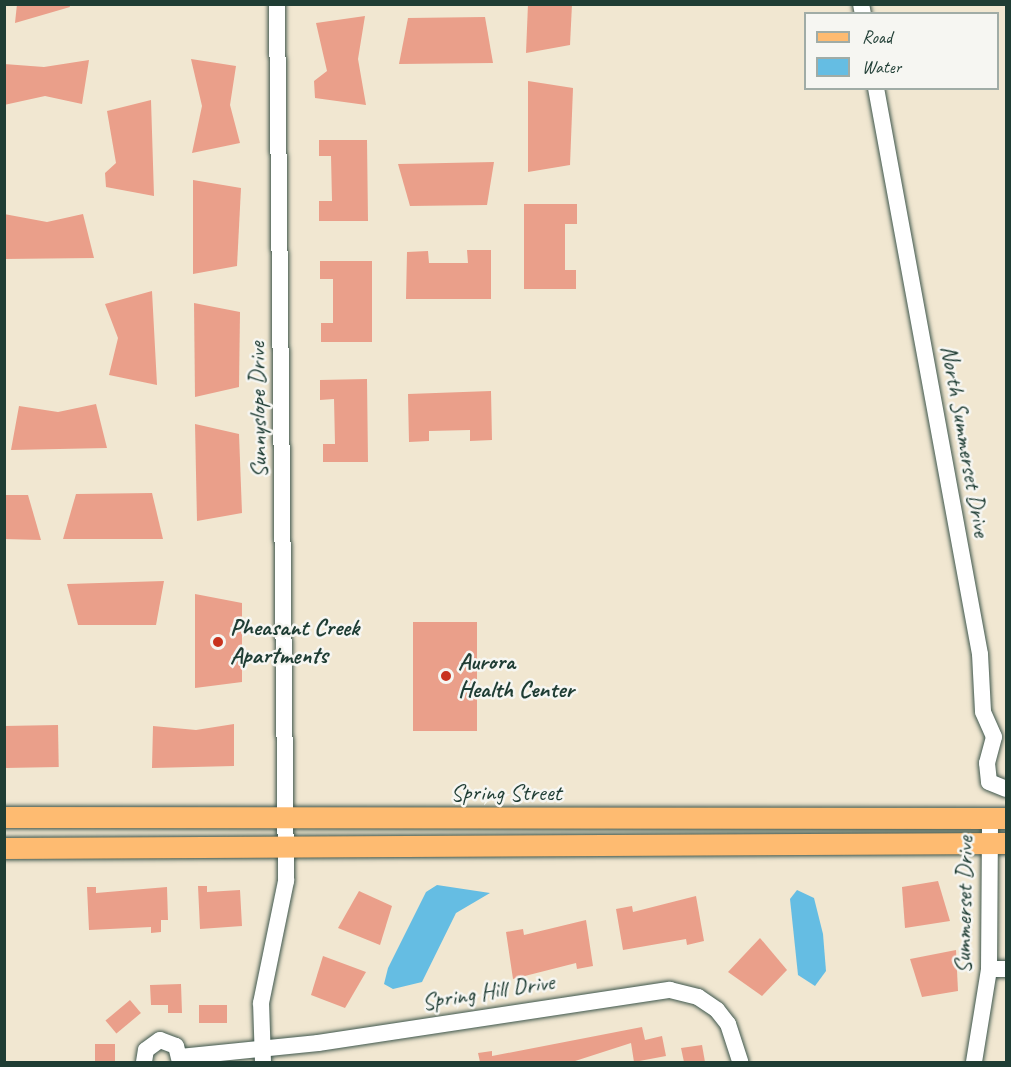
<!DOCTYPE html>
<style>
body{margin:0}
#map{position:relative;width:1011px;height:1067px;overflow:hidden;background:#f1e7d1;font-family:Caveat,sans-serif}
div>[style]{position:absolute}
.water>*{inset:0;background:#65bde3}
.building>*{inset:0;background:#ea9f8a;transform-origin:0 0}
.roads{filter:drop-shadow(0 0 2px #3e564c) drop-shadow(0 0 2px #3e564c)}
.minor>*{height:16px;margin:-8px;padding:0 8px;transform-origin:8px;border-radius:8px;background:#fff}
.major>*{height:21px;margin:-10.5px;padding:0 10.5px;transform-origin:10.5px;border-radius:10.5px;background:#febb71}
.dots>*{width:16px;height:16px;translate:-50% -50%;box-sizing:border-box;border:3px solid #f6f6f2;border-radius:50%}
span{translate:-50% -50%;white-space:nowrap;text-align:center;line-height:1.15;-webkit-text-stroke:5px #f6f6f2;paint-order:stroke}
.street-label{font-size:24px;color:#1f3d34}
.poi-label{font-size:24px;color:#1f3d34;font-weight:700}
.left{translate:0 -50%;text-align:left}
.frame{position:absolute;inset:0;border:6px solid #1f3d34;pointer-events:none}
.legend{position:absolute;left:804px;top:12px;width:195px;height:78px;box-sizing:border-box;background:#f6f6f2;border:2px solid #a0aca6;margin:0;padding:8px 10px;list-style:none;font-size:18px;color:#1f3d34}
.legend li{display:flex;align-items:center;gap:12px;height:30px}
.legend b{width:30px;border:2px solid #a0aca6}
</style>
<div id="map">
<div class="water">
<div style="clip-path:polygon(437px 885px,490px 893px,456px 913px,422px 982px,393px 989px,384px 984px,388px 968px,426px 892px)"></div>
<div style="clip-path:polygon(797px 890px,814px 898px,823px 934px,826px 971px,815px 986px,798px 975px,790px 899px)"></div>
</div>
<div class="building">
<div style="clip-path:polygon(17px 4px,69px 4px,70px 7px,15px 23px)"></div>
<div style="clip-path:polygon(528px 4px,572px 4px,570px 45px,526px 53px)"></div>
<div style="clip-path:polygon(365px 16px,358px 59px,366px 105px,315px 98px,314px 81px,327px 71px,316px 23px)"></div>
<div style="clip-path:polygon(485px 17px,493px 63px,399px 64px,408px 18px)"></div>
<div style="clip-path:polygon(191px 59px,236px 66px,230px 105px,240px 143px,192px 153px,202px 106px)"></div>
<div style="clip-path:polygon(89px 60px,82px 104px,45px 96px,4px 105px,4px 64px,44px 67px)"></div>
<div style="clip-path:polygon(528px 81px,573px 88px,570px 165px,528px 172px)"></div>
<div style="clip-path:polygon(151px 100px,154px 196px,106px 187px,105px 173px,116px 163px,107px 111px)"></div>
<div style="clip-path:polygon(319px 140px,367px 140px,368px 221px,319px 221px,319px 201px,332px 201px,331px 156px,319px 156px)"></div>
<div style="clip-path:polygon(494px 162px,487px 205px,410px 206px,398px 164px)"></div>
<div style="clip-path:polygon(193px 180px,241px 188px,237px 266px,193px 274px)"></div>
<div style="clip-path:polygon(524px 204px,577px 204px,577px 224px,565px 224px,565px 270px,576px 270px,576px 289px,524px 289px)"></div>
<div style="clip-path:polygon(4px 214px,47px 222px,83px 214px,94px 258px,4px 259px)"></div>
<div style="clip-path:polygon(467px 250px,491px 250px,491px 299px,406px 299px,407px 252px,428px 251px,429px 263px,468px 263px)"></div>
<div style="clip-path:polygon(320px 261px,372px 261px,372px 342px,321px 342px,321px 323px,333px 323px,333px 279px,320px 279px)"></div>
<div style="clip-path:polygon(152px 291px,157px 385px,109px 375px,118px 338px,105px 304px)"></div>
<div style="clip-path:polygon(194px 303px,240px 312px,239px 387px,195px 397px)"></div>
<div style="clip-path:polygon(367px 379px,368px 462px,323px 462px,323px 444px,335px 444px,334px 399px,320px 400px,320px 380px)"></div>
<div style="clip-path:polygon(491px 391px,492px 440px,470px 441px,470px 430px,429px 431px,429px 441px,409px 442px,408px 394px)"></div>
<div style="clip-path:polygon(96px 404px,107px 448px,11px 450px,19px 406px,58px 412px)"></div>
<div style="clip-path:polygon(195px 424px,239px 434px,242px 513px,197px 521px)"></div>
<div style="clip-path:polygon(152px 493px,163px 539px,63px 539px,76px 494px)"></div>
<div style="clip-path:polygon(4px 495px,28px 495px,41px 540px,4px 539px)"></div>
<div style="clip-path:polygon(164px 581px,156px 625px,78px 625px,67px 584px)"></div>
<div style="clip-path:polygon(195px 594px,242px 603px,242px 682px,195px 688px)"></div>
<div style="left:413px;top:622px;width:64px;height:109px"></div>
<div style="clip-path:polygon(234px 724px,234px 766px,152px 768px,153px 726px,196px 730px)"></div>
<div style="left:58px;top:725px;width:42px;height:54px;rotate:89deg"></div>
<div style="clip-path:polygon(938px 881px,950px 921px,905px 928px,902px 887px)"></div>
<div style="clip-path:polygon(198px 886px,207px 886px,207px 892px,240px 890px,242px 926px,200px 929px)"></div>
<div style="clip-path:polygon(87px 887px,96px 887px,96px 893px,167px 887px,168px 920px,161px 920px,161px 932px,151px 933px,151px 927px,89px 930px)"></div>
<div style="clip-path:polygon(359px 891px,392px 906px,380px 945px,338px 928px)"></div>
<div style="clip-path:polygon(696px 896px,704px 941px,687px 945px,686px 939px,623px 950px,616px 909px,632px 906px,633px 912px)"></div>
<div style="clip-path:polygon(586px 920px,593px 966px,577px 969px,576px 963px,513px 979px,506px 932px,523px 929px,524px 935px)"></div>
<div style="clip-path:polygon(760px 938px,787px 970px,762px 996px,728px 972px)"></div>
<div style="clip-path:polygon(956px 950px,958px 991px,922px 997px,910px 959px)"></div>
<div style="clip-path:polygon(323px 956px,366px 972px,345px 1008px,311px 995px)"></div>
<div style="clip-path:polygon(181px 984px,182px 1013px,168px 1013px,168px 1005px,151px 1005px,150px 985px)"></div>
<div style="left:130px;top:1000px;width:17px;height:32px;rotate:50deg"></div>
<div style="left:199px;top:1005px;width:28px;height:18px"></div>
<div style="clip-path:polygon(642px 1027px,645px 1040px,662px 1036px,666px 1056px,634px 1062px,631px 1043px,572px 1062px,480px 1062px,478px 1053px,492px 1051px,492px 1056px)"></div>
<div style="left:95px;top:1044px;width:20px;height:18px"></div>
<div style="clip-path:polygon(702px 1045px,705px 1062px,684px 1062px,681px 1048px)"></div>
</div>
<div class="roads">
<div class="minor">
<div style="left:861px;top:4px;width:10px;rotate:79deg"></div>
<div style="left:876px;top:88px;width:575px;rotate:79.59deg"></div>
<div style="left:980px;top:654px;width:58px;rotate:87deg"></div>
<div style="left:983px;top:712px;width:27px;rotate:66deg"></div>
<div style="left:994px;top:737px;width:27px;rotate:105deg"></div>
<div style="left:987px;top:763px;width:19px;rotate:84deg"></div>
<div style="left:989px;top:782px;width:18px;rotate:22deg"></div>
<div style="left:989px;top:969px;width:17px"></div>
<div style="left:180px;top:1057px;width:139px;rotate:-5.8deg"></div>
<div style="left:318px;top:1043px;width:356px;rotate:-8.6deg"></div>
<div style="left:670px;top:990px;width:29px;rotate:14deg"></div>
<div style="left:698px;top:997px;width:23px;rotate:34deg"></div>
<div style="left:717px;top:1010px;width:18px;rotate:52deg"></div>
<div style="left:728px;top:1024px;width:40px;rotate:72deg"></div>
<div style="left:144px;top:1062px;width:12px;rotate:-81deg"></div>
<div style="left:146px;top:1050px;width:17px;rotate:-36deg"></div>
<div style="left:160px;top:1040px;width:17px;rotate:21deg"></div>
<div style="left:176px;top:1046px;width:16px;rotate:76deg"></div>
<div style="left:263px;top:1062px;width:59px;rotate:-91.9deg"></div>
<div style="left:261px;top:1003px;width:125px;rotate:-78.4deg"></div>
<div style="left:286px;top:881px;width:877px;rotate:-90.59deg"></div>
<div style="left:974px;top:1062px;width:94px;rotate:-80.8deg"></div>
<div style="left:989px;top:969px;width:150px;rotate:-89.6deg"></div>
</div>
<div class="major">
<div style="left:4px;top:817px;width:1002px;rotate:0.06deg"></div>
<div style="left:4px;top:848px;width:1002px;rotate:-0.29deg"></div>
</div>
</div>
<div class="dots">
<div style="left:218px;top:642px;background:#c8321e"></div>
<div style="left:446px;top:676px;background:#c8321e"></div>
</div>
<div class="street-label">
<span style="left:258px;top:410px;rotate:-91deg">Sunnyslope Drive</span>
<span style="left:965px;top:441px;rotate:80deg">North Summerset Drive</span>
<span style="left:506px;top:793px">Spring Street</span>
<span style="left:964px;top:905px;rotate:-89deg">Summerset Drive</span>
<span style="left:488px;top:992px;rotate:-9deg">Spring Hill Drive</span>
</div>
<div class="poi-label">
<span class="left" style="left:230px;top:642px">Pheasant Creek<br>Apartments</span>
<span class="left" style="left:458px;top:676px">Aurora<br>Health Center</span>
</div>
<div class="frame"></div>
<ul class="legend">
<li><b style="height:8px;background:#febb71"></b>Road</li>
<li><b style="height:16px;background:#65bde3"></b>Water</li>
</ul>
</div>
